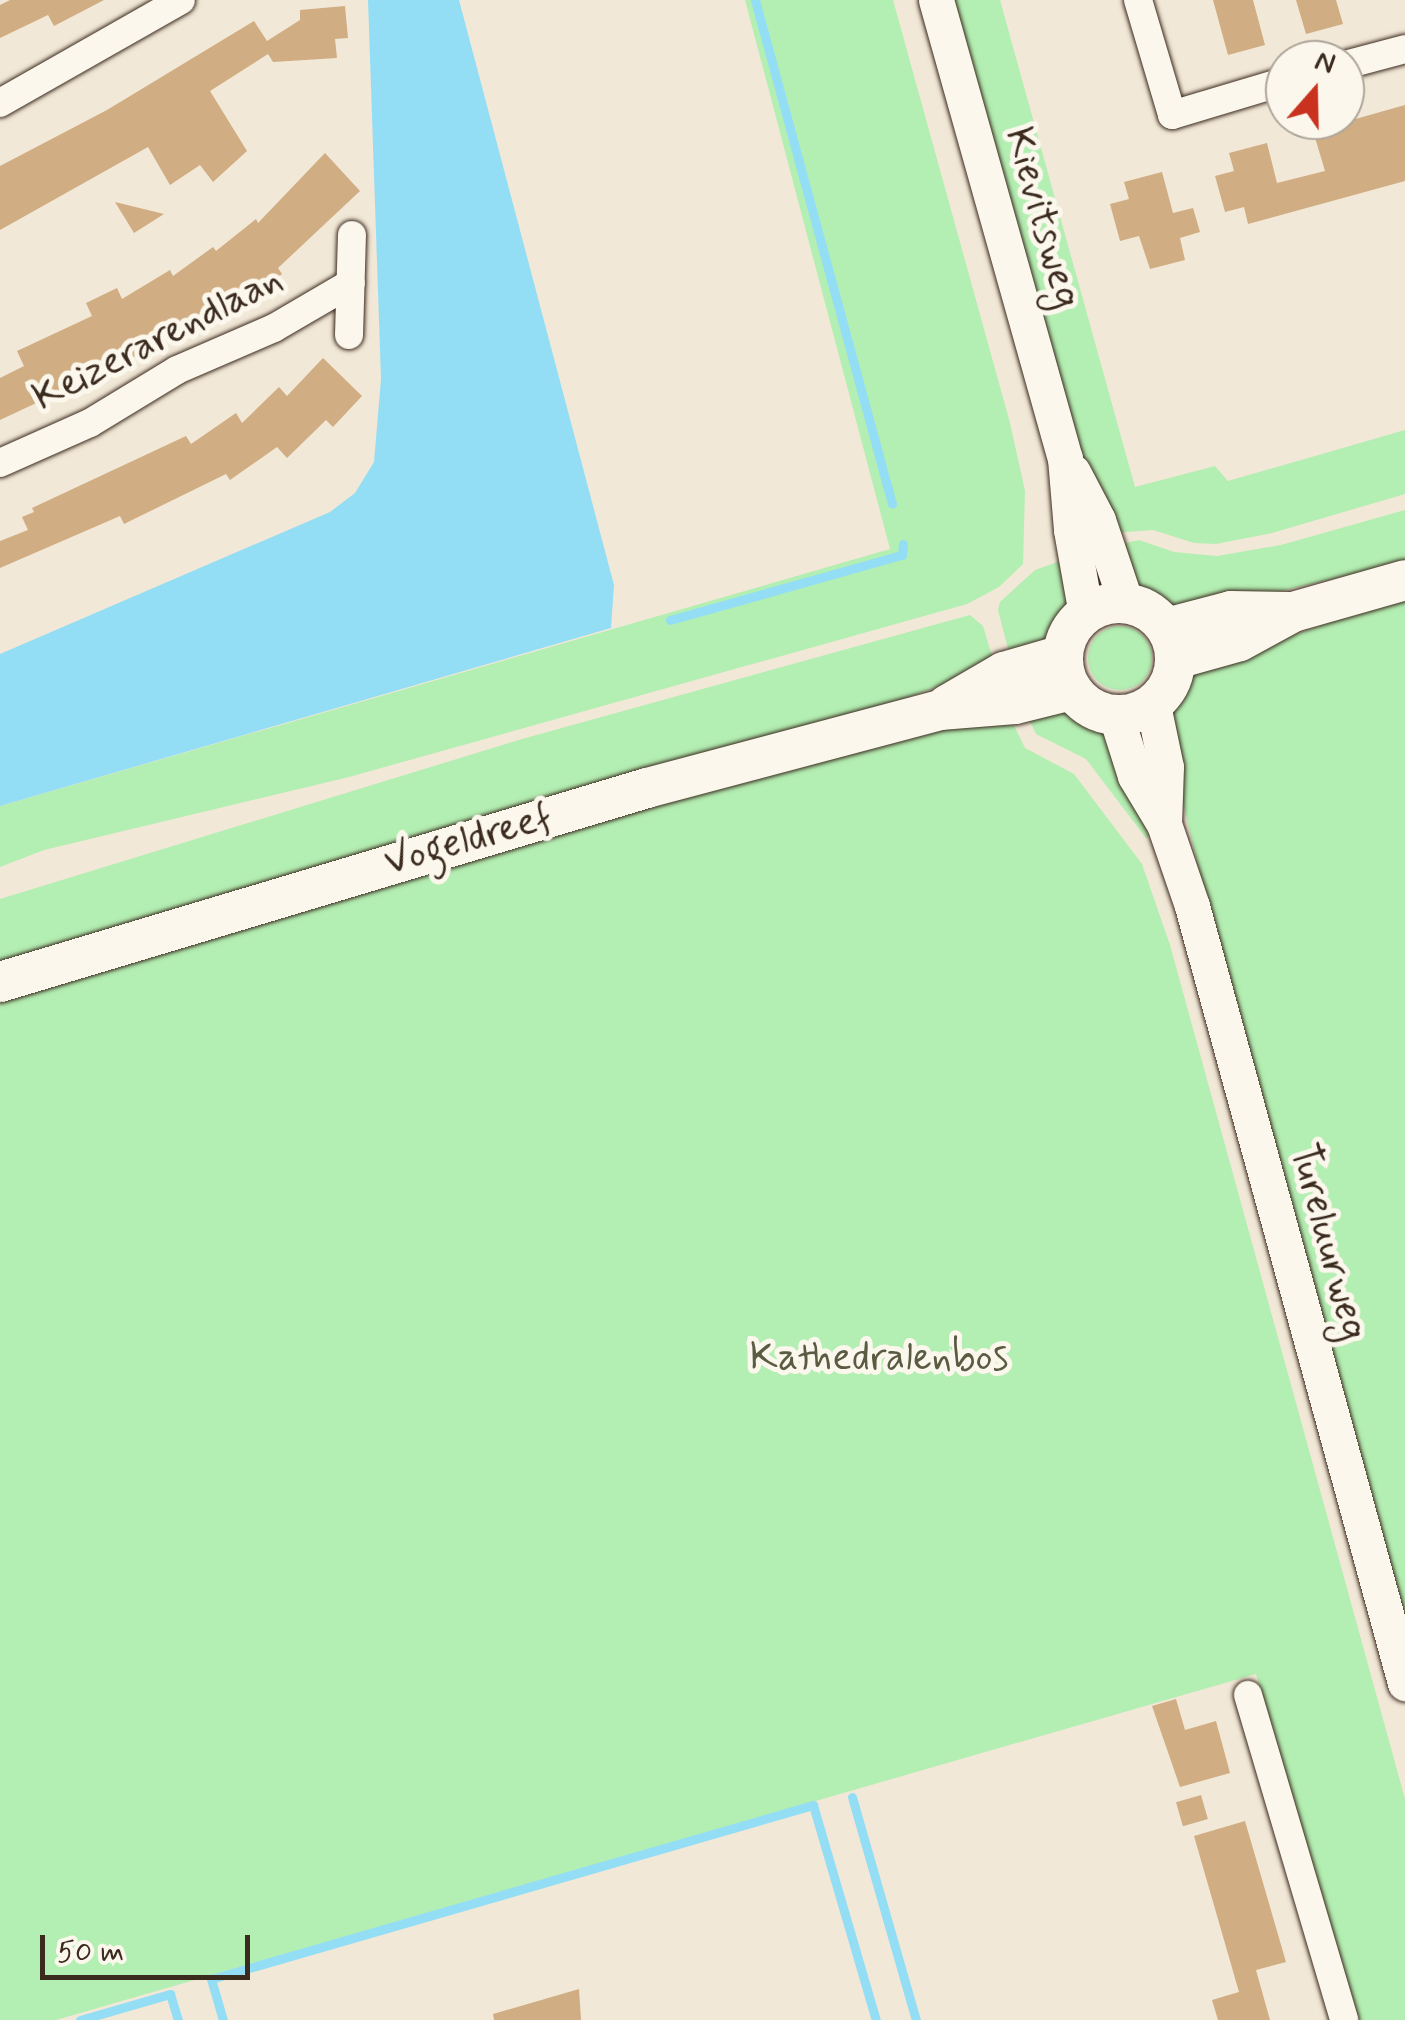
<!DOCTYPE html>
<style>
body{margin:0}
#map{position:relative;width:1405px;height:2020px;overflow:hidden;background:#f2e8d7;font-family:Mynerve,sans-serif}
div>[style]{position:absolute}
.green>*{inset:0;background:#b3eeb2}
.round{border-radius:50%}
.water>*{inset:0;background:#94def5}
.stream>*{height:9px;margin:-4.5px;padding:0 4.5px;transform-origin:4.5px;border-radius:4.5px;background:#94def5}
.building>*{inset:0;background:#d0ad82;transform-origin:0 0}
.roads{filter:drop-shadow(0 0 2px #3b2a1e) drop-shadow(0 0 2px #3b2a1e)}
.minor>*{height:28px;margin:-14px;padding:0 14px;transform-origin:14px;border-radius:14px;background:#fbf7ec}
.tertiary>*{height:35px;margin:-17.5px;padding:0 17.5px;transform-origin:17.5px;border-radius:17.5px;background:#fbf7ec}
.secondary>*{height:40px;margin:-20px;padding:0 20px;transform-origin:20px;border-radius:20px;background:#fbf7ec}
.secondary>.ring{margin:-20px;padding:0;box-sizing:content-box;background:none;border:40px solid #fbf7ec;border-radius:50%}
span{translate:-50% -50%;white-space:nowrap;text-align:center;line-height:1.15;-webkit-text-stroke:10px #fbf7ec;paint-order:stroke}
.street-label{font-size:40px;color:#3b2a1e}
.park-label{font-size:40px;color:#595b43}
.north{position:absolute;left:1265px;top:40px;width:100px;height:100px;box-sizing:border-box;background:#fbf7ec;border:2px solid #aea59a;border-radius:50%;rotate:20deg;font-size:28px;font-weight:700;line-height:40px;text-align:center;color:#3b2a1e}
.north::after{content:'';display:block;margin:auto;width:35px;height:45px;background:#c8321e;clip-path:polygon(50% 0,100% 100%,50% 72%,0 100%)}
.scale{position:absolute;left:40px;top:1935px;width:210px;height:45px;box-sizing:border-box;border:5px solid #3b2a1e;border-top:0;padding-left:12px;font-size:30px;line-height:35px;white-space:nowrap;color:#3b2a1e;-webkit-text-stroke:8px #fbf7ec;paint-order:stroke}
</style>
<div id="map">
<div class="green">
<div style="clip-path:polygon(745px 0,893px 0,1010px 423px,1025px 491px,1023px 564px,999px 587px,967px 604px,349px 777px,44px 850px,0 867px,0 806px,890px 549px)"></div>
<div style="clip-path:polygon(953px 0,1000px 0,1135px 487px,1215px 466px,1228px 481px,1405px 430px,1405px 494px,1272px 533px,1216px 544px,1194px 543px,1153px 530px,1113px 533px,1082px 454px)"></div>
<div style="clip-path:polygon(1405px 510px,1405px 562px,1243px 600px,1173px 609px,1136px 585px,1117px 545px,1139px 540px,1174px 552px,1217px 556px,1281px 545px)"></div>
<div style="clip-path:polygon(1066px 559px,1069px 607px,1060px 623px,1050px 639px,1011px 660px,998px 610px,1000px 602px,1035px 570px)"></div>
<div style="clip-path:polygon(1405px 595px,1405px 1625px,1216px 941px,1165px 728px,1168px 708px,1192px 672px)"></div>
<div style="clip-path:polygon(970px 615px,983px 626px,995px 666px,901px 700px,0 963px,0 899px,522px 739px)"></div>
<div class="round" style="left:1088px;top:626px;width:64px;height:64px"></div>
<div style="clip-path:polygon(1024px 709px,1074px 709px,1109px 734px,1149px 837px,1146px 838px,1086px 759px,1036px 734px)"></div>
<div style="clip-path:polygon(1009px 715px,1025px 748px,1074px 774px,1142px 864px,1170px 945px,1405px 1799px,1405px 2020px,1356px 2020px,1256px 1674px,56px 2020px,0 2020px,0 995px,903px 734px)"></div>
</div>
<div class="water">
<div style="clip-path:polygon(368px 0,459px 0,614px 585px,611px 628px,0 806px,0 654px,330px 512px,355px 493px,374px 462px,381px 379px)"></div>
</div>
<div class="stream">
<div style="left:755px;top:0;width:522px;rotate:74.79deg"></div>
<div style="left:670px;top:620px;width:241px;rotate:-15.7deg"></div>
<div style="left:902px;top:555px;width:11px;rotate:-85deg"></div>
<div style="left:852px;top:1797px;width:232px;rotate:74deg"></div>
<div style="left:80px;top:2020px;width:94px;rotate:-16.1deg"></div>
<div style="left:170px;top:1994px;width:27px;rotate:73deg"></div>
<div style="left:223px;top:2020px;width:43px;rotate:-106.3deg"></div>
<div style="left:211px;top:1979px;width:627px;rotate:-16.12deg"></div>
<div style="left:813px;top:1805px;width:224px;rotate:73.7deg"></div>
</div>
<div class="building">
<div style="clip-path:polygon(10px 0,104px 0,54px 26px,48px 15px,0 38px,0 5px)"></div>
<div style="clip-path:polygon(1213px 0,1253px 0,1265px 45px,1228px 55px)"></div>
<div style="clip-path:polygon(1296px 0,1336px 0,1343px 24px,1306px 34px)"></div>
<div style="clip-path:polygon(345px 6px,348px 38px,335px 39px,337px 58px,273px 62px,268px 54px,210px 91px,247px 151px,213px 182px,200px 165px,170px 185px,148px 147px,0 230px,0 166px,107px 110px,254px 21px,267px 41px,300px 20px,300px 10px)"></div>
<div style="clip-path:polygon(1405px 105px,1405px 181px,1248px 224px,1244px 207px,1225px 212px,1215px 176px,1234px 171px,1229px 153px,1267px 143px,1277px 183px,1325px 171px,1313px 131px)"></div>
<div style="clip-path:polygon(325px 153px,360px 191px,278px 268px,282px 274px,259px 293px,255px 287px,213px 317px,164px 343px,0 420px,0 378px,24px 366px,17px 351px,92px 316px,86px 303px,117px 288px,122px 299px,170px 270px,173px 276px,213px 247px,216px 251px,256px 219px,258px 223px)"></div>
<div style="clip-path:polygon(1162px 172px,1173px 213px,1193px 208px,1200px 232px,1180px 238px,1185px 260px,1150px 269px,1139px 236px,1120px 241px,1110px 204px,1129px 199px,1124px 182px)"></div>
<div style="clip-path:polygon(115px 202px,164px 214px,134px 233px)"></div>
<div style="clip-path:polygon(323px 358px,362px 396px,333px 427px,326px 420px,287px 458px,277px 447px,230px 480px,226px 474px,124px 524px,120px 516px,0 568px,0 541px,28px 530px,22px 517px,34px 512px,32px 508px,186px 436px,191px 444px,236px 413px,242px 423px,279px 387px,287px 396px)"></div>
<div style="clip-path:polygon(1176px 1699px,1185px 1730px,1216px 1721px,1230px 1773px,1180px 1787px,1152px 1706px)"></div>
<div style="left:1201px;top:1795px;width:25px;height:26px;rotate:74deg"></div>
<div style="clip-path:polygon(1245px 1821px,1286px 1962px,1256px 1970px,1270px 2020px,1218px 2020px,1212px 2000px,1239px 1992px,1194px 1836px)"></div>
<div style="clip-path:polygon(579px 1989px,581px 2020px,494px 2020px,493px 2014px)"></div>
</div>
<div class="roads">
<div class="minor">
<div style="left:1138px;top:0;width:120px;rotate:73.5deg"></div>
<div style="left:1172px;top:115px;width:118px;rotate:-16.7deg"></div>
<div style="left:1345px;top:65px;width:62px;rotate:-14.9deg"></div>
<div style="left:0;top:103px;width:208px;rotate:-29.6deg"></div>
<div style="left:349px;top:335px;width:100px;rotate:-88.3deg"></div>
<div style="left:0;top:463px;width:98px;rotate:-24deg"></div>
<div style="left:90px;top:423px;width:102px;rotate:-31.3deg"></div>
<div style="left:177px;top:370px;width:106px;rotate:-23.4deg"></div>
<div style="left:274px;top:328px;width:89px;rotate:-30.3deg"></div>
<div style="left:1248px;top:1695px;width:339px;rotate:73.5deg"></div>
</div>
<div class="tertiary">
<div style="left:936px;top:0;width:476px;rotate:74.3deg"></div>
<div style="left:1065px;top:458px;width:72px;rotate:85.2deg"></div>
<div style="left:1071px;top:530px;width:85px;rotate:79.9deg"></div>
<div style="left:1073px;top:472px;width:54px;rotate:62.5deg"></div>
<div style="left:1098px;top:520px;width:88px;rotate:71.4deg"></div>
<div style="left:1153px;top:705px;width:63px;rotate:78.2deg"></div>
<div style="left:1166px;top:767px;width:56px;rotate:92deg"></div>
<div style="left:1116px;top:716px;width:63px;rotate:72.4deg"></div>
<div style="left:1135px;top:776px;width:56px;rotate:58.9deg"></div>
<div style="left:1164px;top:824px;width:87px;rotate:71.1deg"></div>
<div style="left:1192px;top:906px;width:806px;rotate:74.67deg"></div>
</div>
<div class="secondary">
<div class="ring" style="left:1063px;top:603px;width:72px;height:72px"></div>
<div style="left:1166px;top:628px;width:67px;rotate:-14.7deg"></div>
<div style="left:1231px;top:611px;width:58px;rotate:1deg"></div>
<div style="left:1176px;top:659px;width:66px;rotate:-15.7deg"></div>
<div style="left:1240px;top:641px;width:60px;rotate:-28.7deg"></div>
<div style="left:1293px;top:612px;width:116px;rotate:-15.9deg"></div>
<div style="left:947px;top:705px;width:66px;rotate:-30.1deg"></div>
<div style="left:1004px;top:672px;width:61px;rotate:-16.1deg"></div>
<div style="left:0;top:982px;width:675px;rotate:-16.69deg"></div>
<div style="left:647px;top:788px;width:303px;rotate:-14.9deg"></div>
<div style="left:940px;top:710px;width:75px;rotate:-4.6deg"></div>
<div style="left:1015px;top:704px;width:59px;rotate:-13.8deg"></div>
</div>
</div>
<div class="street-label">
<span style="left:1042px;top:218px;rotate:74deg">Kievitsweg</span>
<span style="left:158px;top:339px;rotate:-27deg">Keizerarendlaan</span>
<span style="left:468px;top:840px;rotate:-16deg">Vogeldreef</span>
<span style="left:1328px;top:1242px;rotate:75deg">Tureluurweg</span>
</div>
<div class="park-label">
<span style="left:879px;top:1358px">Kathedralenbos</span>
</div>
<div class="north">N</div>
<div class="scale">50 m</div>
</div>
